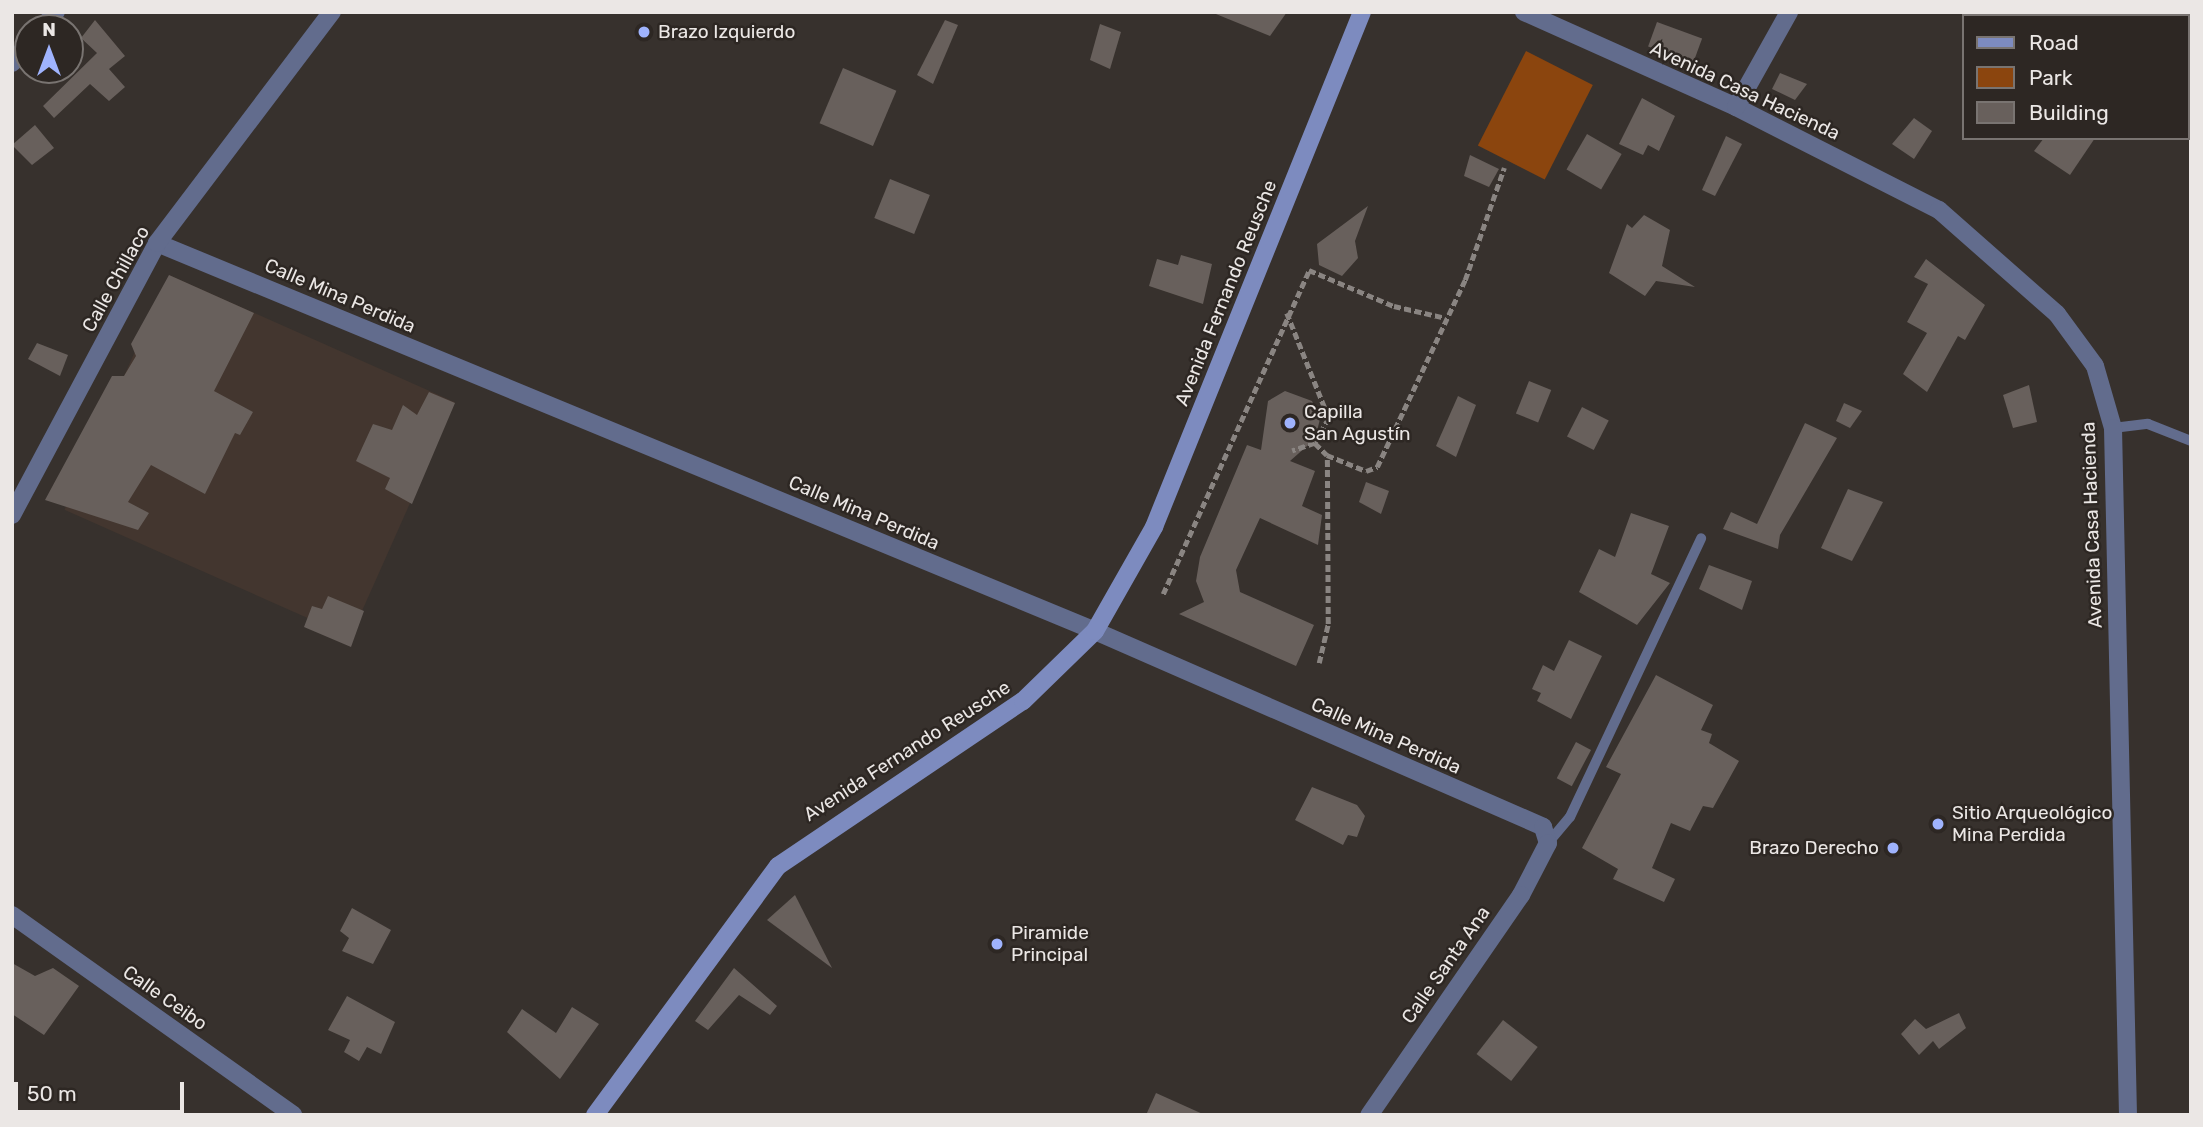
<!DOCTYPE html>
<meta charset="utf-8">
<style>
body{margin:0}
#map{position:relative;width:2203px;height:1127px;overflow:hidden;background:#37312d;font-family:Rubik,sans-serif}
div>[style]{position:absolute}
.built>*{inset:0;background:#43362f;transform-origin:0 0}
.green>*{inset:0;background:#8b450e;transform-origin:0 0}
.building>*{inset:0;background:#68605c;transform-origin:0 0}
.path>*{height:4.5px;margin-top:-2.25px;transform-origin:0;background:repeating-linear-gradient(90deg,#8a8582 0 7px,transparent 0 10.5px)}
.lane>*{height:10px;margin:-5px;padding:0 5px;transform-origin:5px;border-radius:5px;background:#626c8d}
.street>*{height:18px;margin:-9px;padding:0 9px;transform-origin:9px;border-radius:9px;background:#626c8d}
.secondary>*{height:18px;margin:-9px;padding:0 9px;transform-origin:9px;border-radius:9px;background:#7d8bbf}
.dots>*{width:19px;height:19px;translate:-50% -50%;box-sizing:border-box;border:4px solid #2d2723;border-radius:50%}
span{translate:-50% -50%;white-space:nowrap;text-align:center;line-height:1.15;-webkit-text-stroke:5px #2d2723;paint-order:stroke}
.poi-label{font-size:19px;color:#ebe7e5}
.left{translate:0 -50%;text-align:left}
.right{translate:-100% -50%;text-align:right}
.street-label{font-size:19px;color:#ebe7e5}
.frame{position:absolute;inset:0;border:14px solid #ebe7e5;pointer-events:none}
.legend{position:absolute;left:1962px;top:14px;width:228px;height:126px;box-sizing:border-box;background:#2d2723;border:2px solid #797471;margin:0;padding:9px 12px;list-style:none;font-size:21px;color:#ebe7e5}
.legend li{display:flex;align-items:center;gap:14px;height:35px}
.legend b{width:35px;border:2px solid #797471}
.north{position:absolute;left:14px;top:14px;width:70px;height:70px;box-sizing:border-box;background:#2d2723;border:2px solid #797471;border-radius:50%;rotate:0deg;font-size:19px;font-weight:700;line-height:28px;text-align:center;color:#ebe7e5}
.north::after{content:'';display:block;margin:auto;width:24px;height:32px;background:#9fb3fd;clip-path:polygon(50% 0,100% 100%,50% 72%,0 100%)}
.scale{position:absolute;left:14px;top:1082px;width:170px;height:32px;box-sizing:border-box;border:4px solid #ebe7e5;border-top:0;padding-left:9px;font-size:21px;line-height:24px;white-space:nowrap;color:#ebe7e5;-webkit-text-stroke:5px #2d2723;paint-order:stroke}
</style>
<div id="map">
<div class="built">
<div style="left:169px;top:275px;width:313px;height:257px;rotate:24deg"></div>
</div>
<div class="green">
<div style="left:1526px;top:51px;width:75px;height:106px;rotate:27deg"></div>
</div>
<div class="building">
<div style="clip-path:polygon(1211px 12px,1287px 12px,1270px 36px)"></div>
<div style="clip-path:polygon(95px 20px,125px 56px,109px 69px,125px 87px,109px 101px,90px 84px,54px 118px,43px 106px,97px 53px,81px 38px)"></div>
<div style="clip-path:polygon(945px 20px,958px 25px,933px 84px,917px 75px)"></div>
<div style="left:1657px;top:22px;width:48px;height:26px;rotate:20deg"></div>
<div style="clip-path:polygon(1100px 24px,1121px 32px,1110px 69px,1090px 60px)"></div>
<div style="left:843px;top:68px;width:58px;height:60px;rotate:23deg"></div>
<div style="clip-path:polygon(1780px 73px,1807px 84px,1795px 100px,1772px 89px)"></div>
<div style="clip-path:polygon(1642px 98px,1675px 116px,1659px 151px,1648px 145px,1643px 155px,1619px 144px)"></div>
<div style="clip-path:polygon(1914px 118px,1932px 131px,1914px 159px,1892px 144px)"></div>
<div style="clip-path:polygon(35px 125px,54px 148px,32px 165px,12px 145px)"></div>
<div style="left:1587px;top:134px;width:40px;height:41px;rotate:30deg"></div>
<div style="clip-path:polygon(1726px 136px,1742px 144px,1715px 196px,1702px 190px)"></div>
<div style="clip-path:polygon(2044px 138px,2095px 138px,2070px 175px,2034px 151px)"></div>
<div style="clip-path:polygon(1470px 155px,1499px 169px,1489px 187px,1464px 176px)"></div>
<div style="left:890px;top:179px;width:43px;height:42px;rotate:22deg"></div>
<div style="clip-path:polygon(1368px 206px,1355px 241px,1358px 258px,1342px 276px,1319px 265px,1317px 244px)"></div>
<div style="clip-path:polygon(1644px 215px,1670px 230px,1662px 266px,1695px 287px,1656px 281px,1645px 296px,1609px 273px,1627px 224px,1632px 228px)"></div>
<div style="clip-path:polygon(1181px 255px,1212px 264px,1203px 304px,1149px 286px,1157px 259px,1178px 265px)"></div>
<div style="clip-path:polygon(1926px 259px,1985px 305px,1965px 340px,1958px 336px,1927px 392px,1903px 374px,1927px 333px,1907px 322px,1928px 284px,1914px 277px)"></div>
<div style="clip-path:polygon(169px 275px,254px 313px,214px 391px,253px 412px,240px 435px,235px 433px,205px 494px,151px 465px,128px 502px,149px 513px,138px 530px,45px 500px,112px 376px,124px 376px,136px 356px,131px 344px)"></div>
<div style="clip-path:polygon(37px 343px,68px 355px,60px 376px,28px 359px)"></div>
<div style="left:1529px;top:381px;width:24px;height:35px;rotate:22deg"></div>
<div style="clip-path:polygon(2029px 385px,2037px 422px,2013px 428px,2003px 395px)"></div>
<div style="clip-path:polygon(1285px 391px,1312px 401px,1320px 419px,1315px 439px,1290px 461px,1315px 471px,1302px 506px,1322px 515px,1318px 545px,1260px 518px,1236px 570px,1240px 592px,1314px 625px,1296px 666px,1179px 614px,1204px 602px,1196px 581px,1200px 557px,1247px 445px,1261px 450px,1268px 401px)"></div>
<div style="clip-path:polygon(429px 392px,455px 403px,412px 504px,385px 489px,390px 478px,356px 461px,373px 424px,392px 430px,403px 405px,417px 415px)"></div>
<div style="clip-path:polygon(1458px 396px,1476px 405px,1456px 457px,1436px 446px)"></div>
<div style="clip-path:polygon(1844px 403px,1862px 411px,1850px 428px,1836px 421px)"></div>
<div style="left:1582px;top:407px;width:30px;height:33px;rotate:27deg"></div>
<div style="clip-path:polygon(1805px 423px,1837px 438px,1780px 535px,1778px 549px,1723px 529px,1731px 512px,1757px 524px)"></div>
<div style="clip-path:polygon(1366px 482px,1389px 491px,1381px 514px,1359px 502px)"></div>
<div style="clip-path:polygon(1848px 489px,1883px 502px,1852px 561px,1821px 548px)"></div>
<div style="clip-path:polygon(1631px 513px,1669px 526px,1651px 574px,1670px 583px,1637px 625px,1579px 592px,1599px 549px,1615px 557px)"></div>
<div style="clip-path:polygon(1709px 565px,1752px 581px,1742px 610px,1699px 589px)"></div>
<div style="clip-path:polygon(328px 596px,364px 611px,351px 647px,304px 627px,312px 606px,322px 609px)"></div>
<div style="clip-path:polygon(1569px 640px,1602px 656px,1571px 719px,1537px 701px,1541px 693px,1532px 689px,1543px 665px,1554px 671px)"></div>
<div style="clip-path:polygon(1656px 675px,1713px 705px,1701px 730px,1712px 734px,1709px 743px,1739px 761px,1713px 808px,1703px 806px,1690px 831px,1671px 823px,1652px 868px,1675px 879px,1664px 902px,1613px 879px,1618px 869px,1582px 848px,1621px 774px,1606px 767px)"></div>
<div style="left:1576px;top:742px;width:17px;height:41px;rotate:28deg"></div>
<div style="clip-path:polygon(1312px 787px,1357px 805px,1365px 816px,1357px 837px,1348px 835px,1343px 845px,1295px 820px)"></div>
<div style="clip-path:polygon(795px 895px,832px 968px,767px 920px)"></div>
<div style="clip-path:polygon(352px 908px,391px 930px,373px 964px,342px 951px,349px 938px,340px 931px)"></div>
<div style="clip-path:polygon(12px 963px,35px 976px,53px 968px,79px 986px,44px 1035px,12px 1014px)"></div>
<div style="clip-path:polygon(734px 968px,777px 1006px,770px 1015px,739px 995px,708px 1030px,695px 1021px)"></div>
<div style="clip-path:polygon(347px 996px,395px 1022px,381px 1054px,367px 1047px,359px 1061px,344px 1052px,350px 1040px,328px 1030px)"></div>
<div style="clip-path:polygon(572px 1007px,599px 1024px,560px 1079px,507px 1032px,522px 1009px,556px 1033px)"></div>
<div style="clip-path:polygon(1959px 1013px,1966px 1028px,1939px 1049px,1933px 1041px,1919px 1055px,1901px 1034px,1915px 1019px,1926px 1029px)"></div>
<div style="left:1503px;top:1020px;width:44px;height:43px;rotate:38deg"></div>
<div style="clip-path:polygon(1156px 1093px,1205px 1115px,1146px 1115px)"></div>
</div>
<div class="path">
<div style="left:1287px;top:313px;width:113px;rotate:68.2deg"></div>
<div style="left:1329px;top:418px;width:29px;rotate:119deg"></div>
<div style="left:1315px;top:443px;width:24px;rotate:161deg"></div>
<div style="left:1315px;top:443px;width:17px;rotate:45deg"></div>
<div style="left:1163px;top:594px;width:355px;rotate:-65.7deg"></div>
<div style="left:1309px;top:270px;width:92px;rotate:23deg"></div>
<div style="left:1394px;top:306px;width:53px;rotate:13deg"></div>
<div style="left:1319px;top:663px;width:40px;rotate:-77deg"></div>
<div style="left:1328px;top:624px;width:169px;rotate:-90.3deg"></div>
<div style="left:1327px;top:455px;width:42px;rotate:22.3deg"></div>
<div style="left:1366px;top:471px;width:12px;rotate:-20deg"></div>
<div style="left:1377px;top:467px;width:207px;rotate:-64.8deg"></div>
<div style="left:1465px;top:280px;width:119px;rotate:-70.8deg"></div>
</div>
<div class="lane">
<div style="left:2113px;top:428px;width:35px;rotate:-7deg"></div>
<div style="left:2148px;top:424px;width:46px;rotate:21.6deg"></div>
<div style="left:1548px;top:843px;width:34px;rotate:-50deg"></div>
<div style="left:1570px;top:817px;width:308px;rotate:-64.8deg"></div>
</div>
<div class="street">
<div style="left:1524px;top:12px;width:232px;rotate:24.1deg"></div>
<div style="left:1736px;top:107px;width:228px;rotate:26.9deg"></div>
<div style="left:1939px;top:210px;width:157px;rotate:41.4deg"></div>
<div style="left:2057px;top:314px;width:64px;rotate:53.8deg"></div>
<div style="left:2095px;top:366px;width:65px;rotate:73.8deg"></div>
<div style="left:2113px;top:428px;width:687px;rotate:88.75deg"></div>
<div style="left:42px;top:28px;width:21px;rotate:-49deg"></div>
<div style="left:12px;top:63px;width:25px;rotate:-50deg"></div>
<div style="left:1736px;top:107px;width:109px;rotate:-60.8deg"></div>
<div style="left:157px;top:243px;width:1015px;rotate:22.47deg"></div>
<div style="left:1095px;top:631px;width:489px;rotate:23.6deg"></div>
<div style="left:1543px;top:827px;width:17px;rotate:73deg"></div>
<div style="left:1548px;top:843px;width:59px;rotate:117.4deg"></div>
<div style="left:1521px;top:895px;width:267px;rotate:124.6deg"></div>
<div style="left:12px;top:515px;width:308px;rotate:-61.9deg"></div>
<div style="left:157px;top:243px;width:290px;rotate:-52.9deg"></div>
<div style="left:12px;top:915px;width:345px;rotate:35.4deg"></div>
</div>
<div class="secondary">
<div style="left:595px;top:1115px;width:309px;rotate:-53.7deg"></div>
<div style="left:778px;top:866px;width:295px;rotate:-34deg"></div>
<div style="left:1023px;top:701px;width:100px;rotate:-44.2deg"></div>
<div style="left:1095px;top:631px;width:120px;rotate:-60.4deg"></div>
<div style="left:1154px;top:527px;width:555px;rotate:-68.01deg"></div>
</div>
<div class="dots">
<div style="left:644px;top:32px;background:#9fb3fd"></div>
<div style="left:1290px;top:423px;background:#9fb3fd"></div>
<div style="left:1938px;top:824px;background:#9fb3fd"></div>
<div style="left:1893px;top:848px;background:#9fb3fd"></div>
<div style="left:997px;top:944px;background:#9fb3fd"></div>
</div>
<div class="poi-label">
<span class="left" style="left:658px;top:32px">Brazo Izquierdo</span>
<span class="left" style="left:1304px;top:423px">Capilla<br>San Agustín</span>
<span class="left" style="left:1952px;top:824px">Sitio Arqueológico<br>Mina Perdida</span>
<span class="right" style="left:1879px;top:848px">Brazo Derecho</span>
<span class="left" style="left:1011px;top:944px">Piramide<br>Principal</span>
</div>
<div class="street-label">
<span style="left:1745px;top:91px;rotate:25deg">Avenida Casa Hacienda</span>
<span style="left:116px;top:279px;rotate:-61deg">Calle Chillaco</span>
<span style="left:1226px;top:293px;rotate:-68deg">Avenida Fernando Reusche</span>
<span style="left:340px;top:296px;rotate:23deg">Calle Mina Perdida</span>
<span style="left:864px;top:513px;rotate:23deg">Calle Mina Perdida</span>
<span style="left:2092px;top:525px;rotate:-92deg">Avenida Casa Hacienda</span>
<span style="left:1386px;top:736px;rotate:24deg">Calle Mina Perdida</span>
<span style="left:907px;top:751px;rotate:-33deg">Avenida Fernando Reusche</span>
<span style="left:1446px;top:965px;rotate:-55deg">Calle Santa Ana</span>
<span style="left:165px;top:998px;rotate:35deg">Calle Ceibo</span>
</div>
<div class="frame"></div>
<ul class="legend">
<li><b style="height:9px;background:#7d8bbf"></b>Road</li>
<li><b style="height:19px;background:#8b450e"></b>Park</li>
<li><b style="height:19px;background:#68605c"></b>Building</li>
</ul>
<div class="north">N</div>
<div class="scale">50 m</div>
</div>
